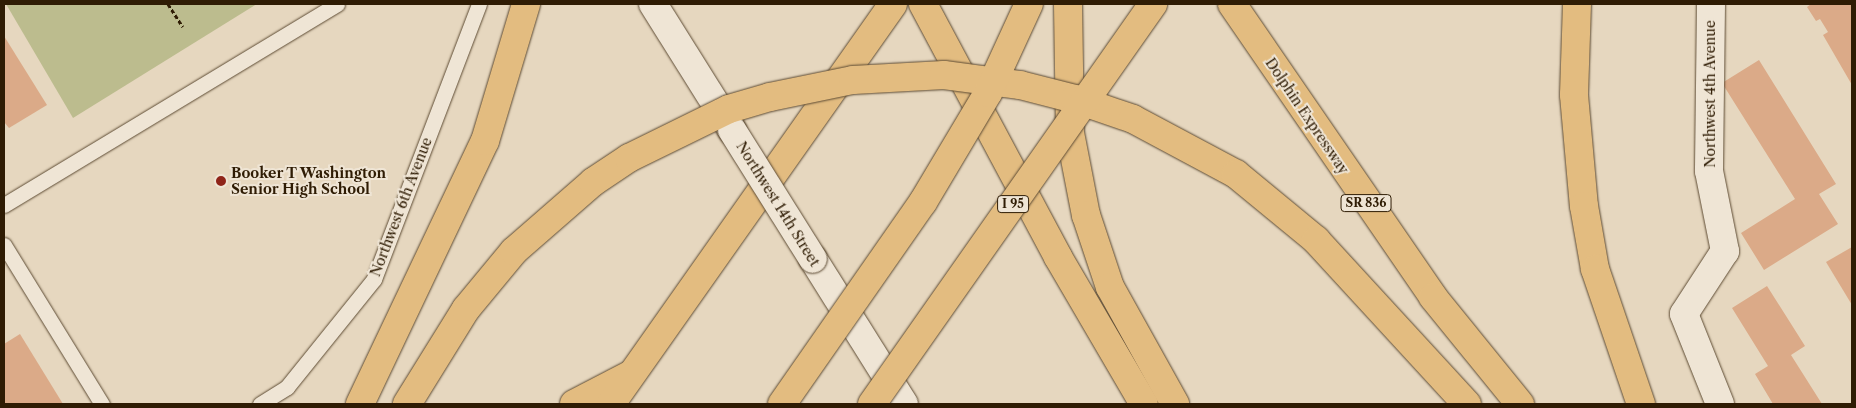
<!DOCTYPE html>
<style>
body{margin:0}
#map{position:relative;width:1856px;height:408px;overflow:hidden;background:#e6d7bf;font-family:"Libre Caslon Text",serif}
div>[style]{position:absolute}
.green>*{inset:0;background:#bcbc8e}
.building>*{inset:0;background:#dbaa88}
.path>*{height:3px;margin-top:-1.5px;transform-origin:0;background:repeating-linear-gradient(90deg,#2f1c04 0 4px,transparent 0 6.5px)}
.roads{filter:drop-shadow(0 0 1px #5d4b33) drop-shadow(0 0 1px #5d4b33)}
.service>*{height:15px;margin:-7.5px;padding:0 7.5px;transform-origin:7.5px;border-radius:7.5px;background:#efe5d5}
.minor>*{height:28px;margin:-14px;padding:0 14px;transform-origin:14px;border-radius:14px;background:#efe5d5}
.tertiary>*{height:28px;margin:-14px;padding:0 14px;transform-origin:14px;border-radius:14px;background:#efe5d5}
.motorway>*{height:28px;margin:-14px;padding:0 14px;transform-origin:14px;border-radius:14px;background:#e3bc80}
.bridges{filter:drop-shadow(0 0 1px #5d4b33) drop-shadow(0 0 1px #5d4b33)}
.tertiary-bridge>*{height:28px;margin:-14px;padding:0 14px;transform-origin:14px;border-radius:14px;background:#efe5d5}
.motorway-bridge>*{height:28px;margin:-14px;padding:0 14px;transform-origin:14px;border-radius:14px;background:#e3bc80}
.dots>*{width:14px;height:14px;translate:-50% -50%;box-sizing:border-box;border:2px solid #efe5d5;border-radius:50%}
span{translate:-50% -50%;white-space:nowrap;text-align:center;line-height:1.15;-webkit-text-stroke:4px #efe5d5;paint-order:stroke}
.shield-label span{padding:1px 4px;background:#efe5d5;border:1px solid;border-radius:4px;-webkit-text-stroke-width:0}
.shield-label{font-size:12px;color:#2f1c04;font-weight:700}
.street-label{font-size:14px;color:#2f1c04}
.poi-label{font-size:14px;color:#2f1c04;font-weight:700}
.left{translate:0 -50%;text-align:left}
.frame{position:absolute;inset:0;border:5px solid #2f1c04;pointer-events:none}
</style>
<div id="map">
<div class="green">
<div style="clip-path:polygon(6px 4px,257px 4px,73px 118px)"></div>
</div>
<div class="building">
<div style="clip-path:polygon(1811px 4px,1852px 4px,1852px 85px,1823px 35px,1828px 32px,1820px 19px,1816px 21px,1807px 7px)"></div>
<div style="clip-path:polygon(4px 36px,47px 105px,9px 128px,4px 122px)"></div>
<div style="clip-path:polygon(1759px 60px,1836px 184px,1819px 194px,1838px 224px,1764px 270px,1741px 233px,1795px 199px,1722px 83px)"></div>
<div style="clip-path:polygon(1852px 247px,1852px 305px,1826px 262px)"></div>
<div style="clip-path:polygon(1767px 286px,1805px 346px,1791px 355px,1822px 404px,1773px 404px,1755px 374px,1768px 366px,1732px 308px)"></div>
<div style="clip-path:polygon(20px 334px,63px 404px,4px 404px,4px 344px)"></div>
</div>
<div class="path">
<div style="left:168px;top:4px;width:27px;rotate:57deg"></div>
</div>
<div class="roads">
<div class="service">
<div style="left:4px;top:205px;width:389px;rotate:-31.1deg"></div>
<div style="left:4px;top:245px;width:187px;rotate:58.4deg"></div>
<div style="left:260px;top:404px;width:32px;rotate:-32deg"></div>
<div style="left:287px;top:387px;width:139px;rotate:-51.1deg"></div>
<div style="left:374px;top:279px;width:294px;rotate:-69.1deg"></div>
</div>
<div class="minor">
<div style="left:1711px;top:4px;width:167px;rotate:90.7deg"></div>
<div style="left:1709px;top:171px;width:82px;rotate:78.7deg"></div>
<div style="left:1725px;top:251px;width:75px;rotate:123.1deg"></div>
<div style="left:1684px;top:314px;width:97px;rotate:68.2deg"></div>
</div>
<div class="tertiary">
<div style="left:653px;top:4px;width:149px;rotate:57.9deg"></div>
<div style="left:813px;top:259px;width:171px;rotate:57.9deg"></div>
</div>
<div class="motorway">
<div style="left:923px;top:4px;width:287px;rotate:61.9deg"></div>
<div style="left:1058px;top:257px;width:170px;rotate:59.7deg"></div>
<div style="left:1068px;top:4px;width:129px;rotate:89.1deg"></div>
<div style="left:1070px;top:133px;width:84px;rotate:79deg"></div>
<div style="left:1086px;top:215px;width:76px;rotate:71.6deg"></div>
<div style="left:1110px;top:287px;width:134px;rotate:60.9deg"></div>
<div style="left:1232px;top:4px;width:355px;rotate:55.5deg"></div>
<div style="left:1433px;top:297px;width:138px;rotate:50.9deg"></div>
<div style="left:1577px;top:4px;width:91px;rotate:91.9deg"></div>
<div style="left:1574px;top:95px;width:111px;rotate:84.9deg"></div>
<div style="left:1584px;top:206px;width:64px;rotate:80.1deg"></div>
<div style="left:1595px;top:269px;width:143px;rotate:71.2deg"></div>
<div style="left:360px;top:404px;width:291px;rotate:-64.6deg"></div>
<div style="left:485px;top:141px;width:143px;rotate:-73.3deg"></div>
<div style="left:574px;top:404px;width:63px;rotate:-27.4deg"></div>
<div style="left:611px;top:404px;width:489px;rotate:-54.8deg"></div>
</div>
</div>
<div class="bridges">
<div class="tertiary-bridge">
<div style="left:732px;top:130px;width:152px;rotate:57.9deg"></div>
</div>
<div class="motorway-bridge">
<div style="left:407px;top:404px;width:112px;rotate:-58.2deg"></div>
<div style="left:466px;top:309px;width:75px;rotate:-50.4deg"></div>
<div style="left:514px;top:251px;width:105px;rotate:-41.1deg"></div>
<div style="left:593px;top:182px;width:43px;rotate:-33.7deg"></div>
<div style="left:629px;top:158px;width:111px;rotate:-26.1deg"></div>
<div style="left:729px;top:109px;width:43px;rotate:-16.3deg"></div>
<div style="left:770px;top:97px;width:85px;rotate:-11.6deg"></div>
<div style="left:853px;top:80px;width:91px;rotate:-3.1deg"></div>
<div style="left:944px;top:75px;width:77px;rotate:7.5deg"></div>
<div style="left:1020px;top:85px;width:57px;rotate:14.3deg"></div>
<div style="left:1075px;top:99px;width:61px;rotate:19deg"></div>
<div style="left:1133px;top:119px;width:117px;rotate:28.1deg"></div>
<div style="left:1236px;top:174px;width:104px;rotate:39.5deg"></div>
<div style="left:1316px;top:240px;width:223px;rotate:47.4deg"></div>
<div style="left:782px;top:404px;width:246px;rotate:-55.1deg"></div>
<div style="left:923px;top:202px;width:127px;rotate:-59.2deg"></div>
<div style="left:988px;top:93px;width:98px;rotate:-65.3deg"></div>
<div style="left:872px;top:404px;width:489px;rotate:-54.9deg"></div>
</div>
</div>
<div class="dots">
<div style="left:221px;top:181px;background:#8f2418"></div>
</div>
<div class="shield-label">
<span style="left:1366px;top:203px">SR 836</span>
<span style="left:1013px;top:204px">I 95</span>
</div>
<div class="street-label">
<span style="left:1710px;top:94px;rotate:-90deg">Northwest 4th Avenue</span>
<span style="left:1307px;top:116px;rotate:56deg">Dolphin Expressway</span>
<span style="left:778px;top:204px;rotate:58deg">Northwest 14th Street</span>
<span style="left:401px;top:207px;rotate:-69deg">Northwest 6th Avenue</span>
</div>
<div class="poi-label">
<span class="left" style="left:231px;top:181px">Booker T Washington<br>Senior High School</span>
</div>
<div class="frame"></div>
</div>
